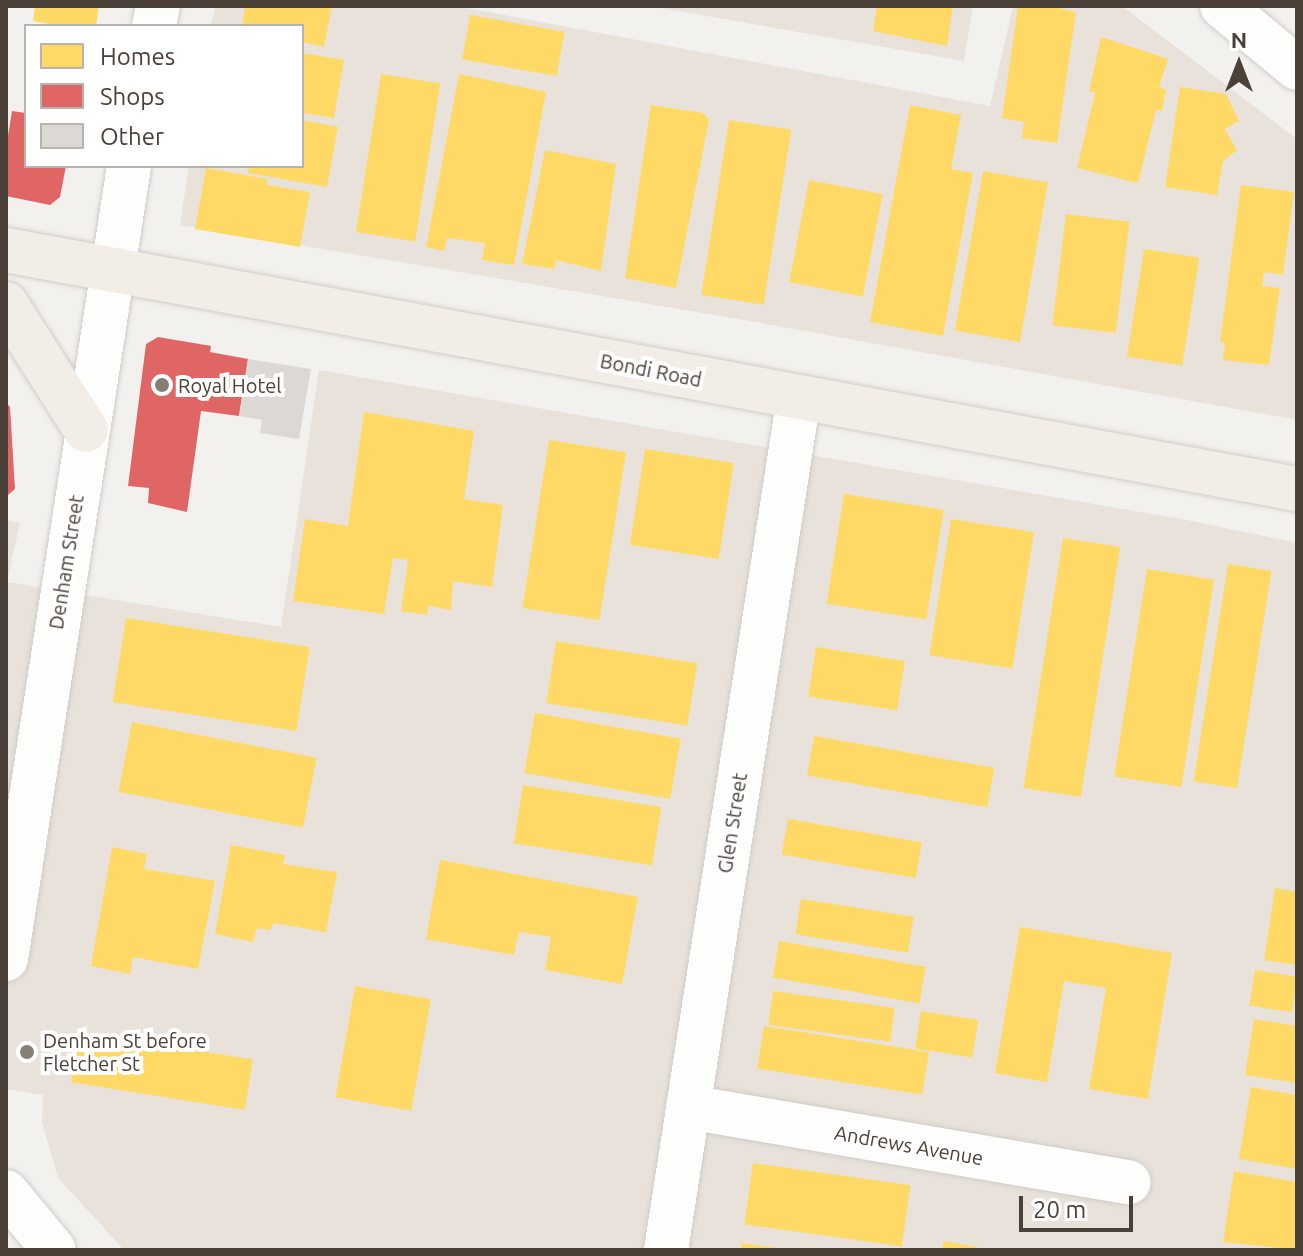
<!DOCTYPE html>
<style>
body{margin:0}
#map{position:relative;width:1303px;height:1256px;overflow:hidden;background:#f3f1ee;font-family:Ubuntu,sans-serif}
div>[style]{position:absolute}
.residential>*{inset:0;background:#e8e2db}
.homes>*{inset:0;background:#ffd966;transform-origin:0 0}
.shops>*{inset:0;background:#e06666}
.building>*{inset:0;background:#dcd8d4}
.roads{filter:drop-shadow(0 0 2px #d0ccc8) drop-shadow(0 0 2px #d0ccc8)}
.minor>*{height:44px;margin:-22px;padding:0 22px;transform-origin:22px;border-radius:22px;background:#fdfdfc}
.major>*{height:44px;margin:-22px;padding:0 22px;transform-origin:22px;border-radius:22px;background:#f2ede6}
.dots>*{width:22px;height:22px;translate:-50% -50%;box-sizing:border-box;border:4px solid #fff;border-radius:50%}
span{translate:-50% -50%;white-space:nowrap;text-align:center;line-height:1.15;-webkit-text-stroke:8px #fff;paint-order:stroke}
.street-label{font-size:20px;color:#4c4138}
.poi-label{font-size:20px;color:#4c4138}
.left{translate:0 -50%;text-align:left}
.frame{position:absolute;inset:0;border:8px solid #4c4138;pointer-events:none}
.legend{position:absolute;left:24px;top:24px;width:280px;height:144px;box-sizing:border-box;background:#fff;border:2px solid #b7b3af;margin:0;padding:10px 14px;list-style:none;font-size:24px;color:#4c4138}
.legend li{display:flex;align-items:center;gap:16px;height:40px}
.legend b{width:40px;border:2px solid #b7b3af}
.north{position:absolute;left:1199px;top:24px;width:80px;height:80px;-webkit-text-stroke:6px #fff;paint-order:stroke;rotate:0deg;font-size:22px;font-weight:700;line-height:32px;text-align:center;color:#4c4138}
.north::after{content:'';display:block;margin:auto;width:28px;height:36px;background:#4c4138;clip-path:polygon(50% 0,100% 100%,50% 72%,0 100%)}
.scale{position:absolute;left:1019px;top:1196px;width:114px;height:36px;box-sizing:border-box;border:4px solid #4c4138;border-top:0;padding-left:10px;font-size:24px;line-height:28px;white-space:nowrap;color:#4c4138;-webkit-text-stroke:6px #fff;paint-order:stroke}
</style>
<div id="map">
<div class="residential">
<div style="clip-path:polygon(215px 6px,456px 6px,990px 106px,1013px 6px,1122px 6px,1297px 139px,1297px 420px,744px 320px,180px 225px,189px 166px,302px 166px,302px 26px,211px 26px)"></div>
<div style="clip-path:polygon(649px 6px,973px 6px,964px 61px)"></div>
<div style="clip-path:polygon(319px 370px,1187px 520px,1297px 543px,1297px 1250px,124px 1250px,58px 1178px,42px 1122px,43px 1095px,6px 1089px,6px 520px,20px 523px,7px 582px,281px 627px)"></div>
</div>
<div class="homes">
<div style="clip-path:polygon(35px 6px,99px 6px,96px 26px,59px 26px,33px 21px)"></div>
<div style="clip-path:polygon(245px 6px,332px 6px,324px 47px,302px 42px,302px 26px,242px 26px)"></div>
<div style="clip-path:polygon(877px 6px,953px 6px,947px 46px,873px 31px)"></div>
<div style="clip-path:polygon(1018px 6px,1050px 6px,1076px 12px,1057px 143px,1022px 138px,1024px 122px,1002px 118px)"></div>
<div style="left:470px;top:15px;width:96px;height:45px;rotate:10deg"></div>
<div style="clip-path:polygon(1101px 37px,1168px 59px,1159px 87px,1166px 90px,1162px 111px,1156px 110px,1138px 183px,1077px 168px,1095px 93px,1089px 91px)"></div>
<div style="clip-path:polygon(302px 53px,344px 60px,334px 118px,302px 113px)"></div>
<div style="left:381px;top:74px;width:60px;height:160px;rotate:9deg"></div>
<div style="clip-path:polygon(459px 74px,546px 92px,514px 265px,482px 260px,485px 243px,447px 238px,444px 251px,426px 247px)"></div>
<div style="clip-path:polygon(1180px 87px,1226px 94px,1239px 121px,1225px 129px,1237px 150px,1223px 161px,1217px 195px,1165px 187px)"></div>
<div style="clip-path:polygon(651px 105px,703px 113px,709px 120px,676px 288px,625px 278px)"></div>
<div style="clip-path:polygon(910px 105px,961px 115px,951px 169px,973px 173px,943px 336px,870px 322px)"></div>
<div style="clip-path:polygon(302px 120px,338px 127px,327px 187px,248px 173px,249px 166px,302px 166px)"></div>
<div style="left:729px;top:120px;width:63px;height:177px;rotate:9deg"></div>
<div style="clip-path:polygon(545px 150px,616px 164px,601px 271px,556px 260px,554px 269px,522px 264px)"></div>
<div style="clip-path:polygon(206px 168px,267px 179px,267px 185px,310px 192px,300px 247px,195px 229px)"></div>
<div style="left:983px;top:171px;width:66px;height:162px;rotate:10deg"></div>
<div style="left:809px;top:180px;width:75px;height:104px;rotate:11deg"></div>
<div style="clip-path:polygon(1241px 185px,1294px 192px,1283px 275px,1264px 272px,1262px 286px,1280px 288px,1269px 365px,1223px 360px,1225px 343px,1220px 342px)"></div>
<div style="left:1066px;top:214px;width:64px;height:112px;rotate:7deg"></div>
<div style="left:1144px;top:249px;width:56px;height:109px;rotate:9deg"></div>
<div style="clip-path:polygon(364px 412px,474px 431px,464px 499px,503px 505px,492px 587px,453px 581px,451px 610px,428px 606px,427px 615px,401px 611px,408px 560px,393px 558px,384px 614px,293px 601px,305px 519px,348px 526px)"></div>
<div style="left:549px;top:440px;width:78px;height:170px;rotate:9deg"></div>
<div style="left:645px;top:449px;width:90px;height:97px;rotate:9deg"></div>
<div style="left:844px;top:494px;width:101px;height:111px;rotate:9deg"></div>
<div style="left:951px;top:519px;width:84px;height:138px;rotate:9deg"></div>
<div style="left:1063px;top:538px;width:58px;height:253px;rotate:9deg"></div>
<div style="left:1228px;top:564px;width:44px;height:220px;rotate:9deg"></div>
<div style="left:1147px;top:569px;width:68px;height:210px;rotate:9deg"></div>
<div style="left:126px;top:618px;width:186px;height:85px;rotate:9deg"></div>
<div style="left:556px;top:641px;width:143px;height:63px;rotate:9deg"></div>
<div style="left:816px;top:647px;width:90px;height:50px;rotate:9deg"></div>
<div style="left:535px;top:713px;width:148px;height:61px;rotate:10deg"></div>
<div style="left:132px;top:722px;width:188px;height:71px;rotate:11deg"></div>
<div style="left:814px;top:736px;width:183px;height:40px;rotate:10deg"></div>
<div style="left:523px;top:785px;width:140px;height:59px;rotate:9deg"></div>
<div style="left:788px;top:819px;width:136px;height:36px;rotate:10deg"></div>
<div style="clip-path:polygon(231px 845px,285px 855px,283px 864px,337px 872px,326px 932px,274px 923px,270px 930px,257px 928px,253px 942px,215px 934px)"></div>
<div style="clip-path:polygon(112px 847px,147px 854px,144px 869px,215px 881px,198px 969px,133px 957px,130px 974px,91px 966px)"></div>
<div style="clip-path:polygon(440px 860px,638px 897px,622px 984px,545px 970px,551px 937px,519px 932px,514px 955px,426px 939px)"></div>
<div style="clip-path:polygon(1275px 888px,1297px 892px,1297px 965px,1264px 960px)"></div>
<div style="left:801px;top:899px;width:114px;height:36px;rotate:9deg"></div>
<div style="clip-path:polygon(1020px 927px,1172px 953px,1148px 1099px,1089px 1089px,1106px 988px,1064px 981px,1047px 1082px,995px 1073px)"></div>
<div style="left:779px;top:941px;width:149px;height:37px;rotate:10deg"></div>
<div style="left:1255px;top:970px;width:43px;height:36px;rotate:9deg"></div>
<div style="left:355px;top:986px;width:77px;height:113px;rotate:10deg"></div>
<div style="left:773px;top:991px;width:123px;height:34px;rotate:8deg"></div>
<div style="left:921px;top:1011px;width:58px;height:38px;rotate:9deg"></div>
<div style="clip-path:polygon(1254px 1019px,1297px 1026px,1297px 1083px,1245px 1075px)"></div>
<div style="left:764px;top:1026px;width:167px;height:43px;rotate:9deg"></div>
<div style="left:79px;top:1032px;width:176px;height:51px;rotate:9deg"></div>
<div style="clip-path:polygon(1251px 1087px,1297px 1095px,1297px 1169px,1239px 1159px)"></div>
<div style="left:753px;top:1163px;width:159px;height:62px;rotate:8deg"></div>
<div style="clip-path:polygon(1234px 1171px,1297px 1182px,1297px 1250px,1223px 1242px)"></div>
<div style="clip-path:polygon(944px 1241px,977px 1247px,977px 1250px,942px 1250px)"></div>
<div style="clip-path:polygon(742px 1243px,777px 1248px,777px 1250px,741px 1250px)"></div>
</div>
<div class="shops">
<div style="clip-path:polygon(12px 111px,26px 113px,26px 166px,66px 166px,60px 197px,50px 205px,6px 196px,6px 148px)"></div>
<div style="clip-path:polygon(158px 337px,211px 346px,210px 352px,248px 359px,239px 416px,201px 411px,187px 512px,148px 503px,149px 488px,128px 486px,146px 344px)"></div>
<div style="clip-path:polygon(6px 402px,10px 407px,15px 489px,8px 495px)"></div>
</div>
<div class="building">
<div style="clip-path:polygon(248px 359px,311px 369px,299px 439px,260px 433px,262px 420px,239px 416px)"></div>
</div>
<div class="roads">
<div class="minor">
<div style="left:1222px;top:6px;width:97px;rotate:39.6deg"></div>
<div style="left:154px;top:26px;width:20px;rotate:-79deg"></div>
<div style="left:6px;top:959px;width:802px;rotate:-81.18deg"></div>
<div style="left:688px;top:1107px;width:447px;rotate:9.7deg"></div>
<div style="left:6px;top:1192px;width:75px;rotate:50.4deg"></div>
<div style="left:666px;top:1250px;width:863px;rotate:-81.14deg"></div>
</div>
<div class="major">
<div style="left:6px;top:250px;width:1313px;rotate:10.49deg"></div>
<div style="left:6px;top:304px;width:149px;rotate:57.6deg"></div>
</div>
</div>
<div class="dots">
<div style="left:162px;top:385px;background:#867f78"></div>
<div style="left:27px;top:1052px;background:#867f78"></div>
</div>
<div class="street-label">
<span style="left:651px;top:370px;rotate:11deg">Bondi Road</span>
<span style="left:66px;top:562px;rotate:-81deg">Denham Street</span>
<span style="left:732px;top:823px;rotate:-81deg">Glen Street</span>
<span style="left:909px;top:1145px;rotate:10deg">Andrews Avenue</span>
</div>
<div class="poi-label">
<span class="left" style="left:178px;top:385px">Royal Hotel</span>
<span class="left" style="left:43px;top:1052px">Denham St before<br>Fletcher St</span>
</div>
<div class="frame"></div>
<ul class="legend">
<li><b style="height:22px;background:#ffd966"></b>Homes</li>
<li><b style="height:22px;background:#e06666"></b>Shops</li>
<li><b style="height:22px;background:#dcd8d4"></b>Other</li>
</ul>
<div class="north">N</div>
<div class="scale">20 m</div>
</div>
